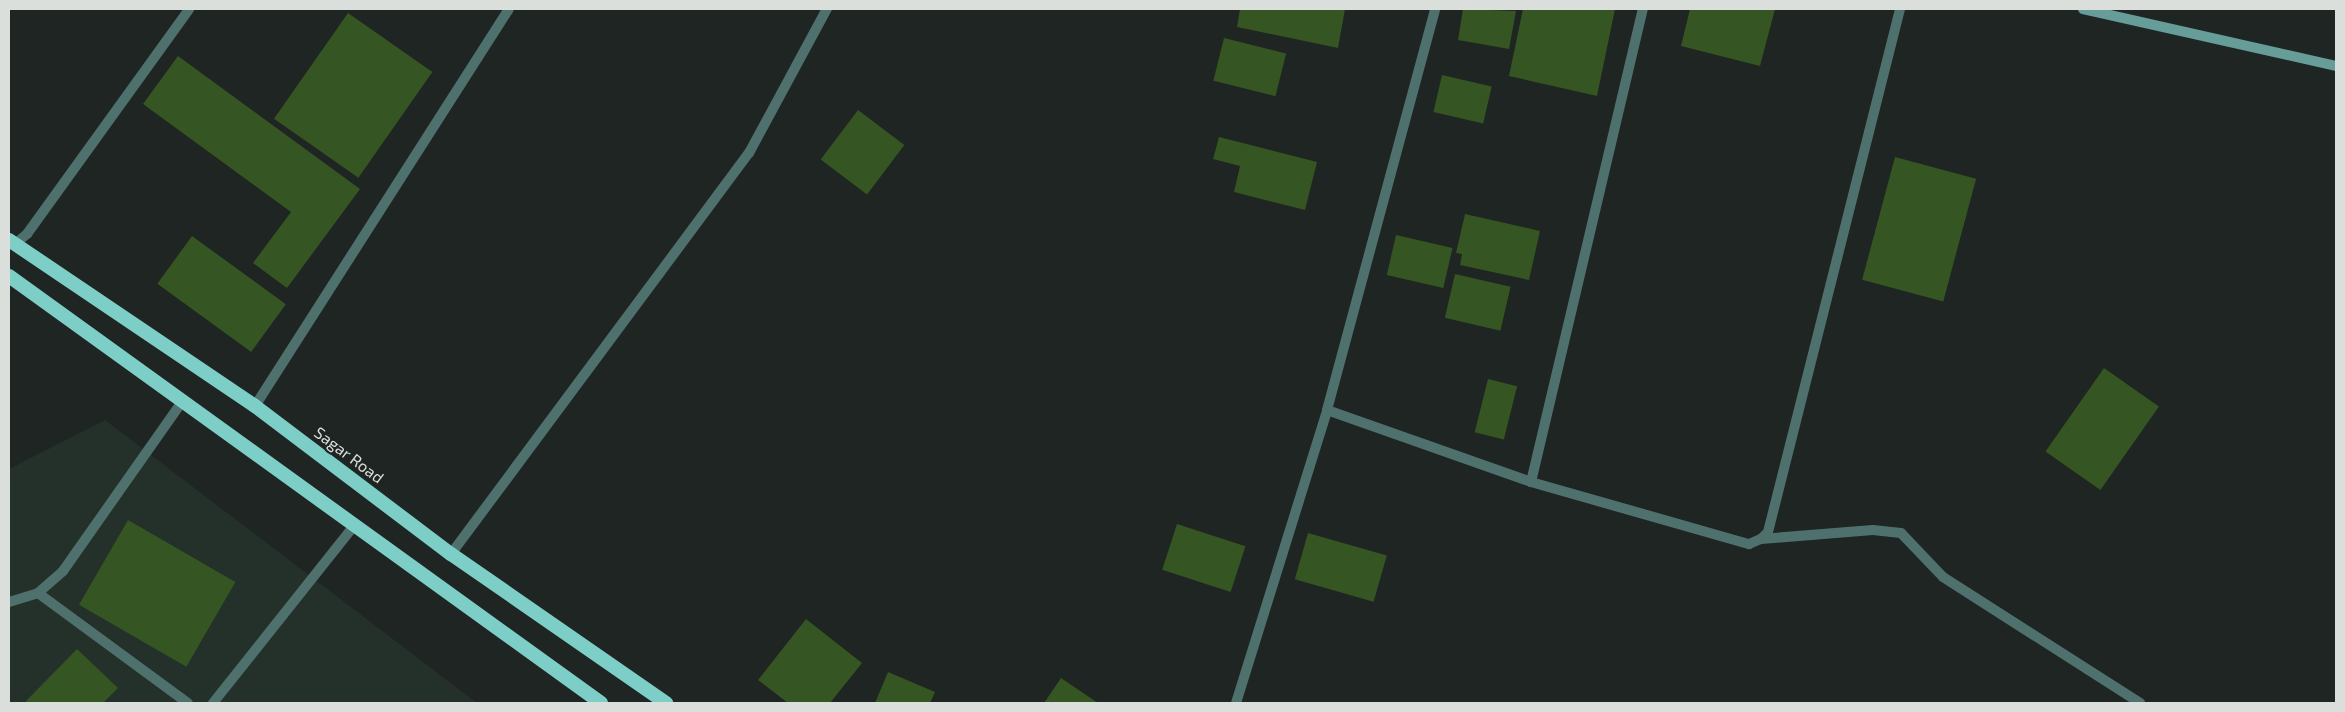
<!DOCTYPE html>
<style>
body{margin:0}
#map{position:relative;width:2345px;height:712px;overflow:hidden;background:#1f2522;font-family:"Exo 2",sans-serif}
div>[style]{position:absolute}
.built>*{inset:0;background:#24302a}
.building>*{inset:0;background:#355522;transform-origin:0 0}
.service>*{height:10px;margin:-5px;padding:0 5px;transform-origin:5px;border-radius:5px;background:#4f716d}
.minor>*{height:10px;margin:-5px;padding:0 5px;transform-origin:5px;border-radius:5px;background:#4f716d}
.secondary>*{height:10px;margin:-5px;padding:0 5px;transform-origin:5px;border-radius:5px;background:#669d98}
.trunk>*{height:14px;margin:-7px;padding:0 7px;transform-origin:7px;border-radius:7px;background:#7ecec8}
span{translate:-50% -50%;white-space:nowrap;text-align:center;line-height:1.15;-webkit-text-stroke:4.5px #1f2522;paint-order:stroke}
.street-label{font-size:16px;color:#dbdfdc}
.frame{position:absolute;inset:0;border:10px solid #dbdfdc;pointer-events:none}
</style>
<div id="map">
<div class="built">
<div style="clip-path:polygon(105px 420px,477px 703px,9px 703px,9px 469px)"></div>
</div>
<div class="building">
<div style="clip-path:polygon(1240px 9px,1345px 9px,1338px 48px,1237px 27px)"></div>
<div style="clip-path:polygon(1463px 9px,1516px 11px,1509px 49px,1458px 40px)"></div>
<div style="clip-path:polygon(1523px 9px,1615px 9px,1597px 96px,1509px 76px)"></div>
<div style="clip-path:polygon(1690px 9px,1775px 9px,1760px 66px,1681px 46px)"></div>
<div style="left:348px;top:13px;width:103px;height:129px;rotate:35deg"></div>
<div style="left:1224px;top:38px;width:64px;height:44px;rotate:14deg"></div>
<div style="clip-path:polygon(178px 56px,360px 189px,287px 288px,253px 263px,291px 212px,143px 104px)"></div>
<div style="left:1442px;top:75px;width:51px;height:38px;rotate:13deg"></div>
<div style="left:858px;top:110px;width:58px;height:62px;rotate:37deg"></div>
<div style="clip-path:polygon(1219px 137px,1317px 162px,1305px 210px,1234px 192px,1240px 166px,1213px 159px)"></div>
<div style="left:1895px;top:157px;width:84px;height:127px;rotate:15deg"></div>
<div style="clip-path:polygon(1465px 214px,1540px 231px,1529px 280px,1460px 265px,1462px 254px,1456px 253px)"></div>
<div style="left:1396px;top:235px;width:58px;height:41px;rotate:13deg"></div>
<div style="left:192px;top:236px;width:116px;height:59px;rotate:36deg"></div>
<div style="left:1455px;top:274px;width:57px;height:45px;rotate:13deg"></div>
<div style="left:2104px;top:368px;width:67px;height:102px;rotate:35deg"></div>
<div style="left:1488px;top:379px;width:30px;height:55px;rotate:14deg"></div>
<div style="left:128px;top:520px;width:124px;height:98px;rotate:30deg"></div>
<div style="left:1177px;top:524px;width:72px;height:48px;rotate:18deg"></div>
<div style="left:1308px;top:533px;width:82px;height:48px;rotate:16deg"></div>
<div style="clip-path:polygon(806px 619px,862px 663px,830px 703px,788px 703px,758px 680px)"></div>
<div style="clip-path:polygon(77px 649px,118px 688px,103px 703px,28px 703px,26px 701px)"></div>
<div style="clip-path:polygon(888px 672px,935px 692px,930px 703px,875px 703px)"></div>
<div style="clip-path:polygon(1061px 678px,1098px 703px,1044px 703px)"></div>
</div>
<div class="service">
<div style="left:15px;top:244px;width:16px;rotate:-40deg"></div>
<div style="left:27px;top:234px;width:277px;rotate:-54.2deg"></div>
<div style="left:255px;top:406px;width:471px;rotate:-57.4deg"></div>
<div style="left:451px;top:554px;width:500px;rotate:-53.4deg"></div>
<div style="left:749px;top:153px;width:164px;rotate:-61.6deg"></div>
<div style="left:38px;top:593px;width:186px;rotate:36.3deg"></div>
<div style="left:9px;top:602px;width:30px;rotate:-17deg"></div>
<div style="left:38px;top:593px;width:33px;rotate:-41deg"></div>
<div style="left:63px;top:571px;width:209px;rotate:-54.9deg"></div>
<div style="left:213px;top:703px;width:226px;rotate:-51.5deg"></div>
</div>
<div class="minor">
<div style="left:1327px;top:410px;width:216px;rotate:19.4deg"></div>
<div style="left:1531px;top:482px;width:227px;rotate:15.9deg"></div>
<div style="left:1749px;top:544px;width:13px;rotate:-23deg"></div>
<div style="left:1761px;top:539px;width:10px;rotate:-45deg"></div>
<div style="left:1768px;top:532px;width:539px;rotate:-75.83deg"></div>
<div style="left:1531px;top:482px;width:486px;rotate:-76.7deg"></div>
<div style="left:1761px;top:539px;width:112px;rotate:-4.6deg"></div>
<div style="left:1873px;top:530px;width:28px;rotate:6deg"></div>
<div style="left:1901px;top:533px;width:61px;rotate:46.3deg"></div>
<div style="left:1943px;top:577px;width:234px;rotate:32.6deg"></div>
<div style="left:1236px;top:703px;width:307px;rotate:-72.7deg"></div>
<div style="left:1327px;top:410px;width:415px;rotate:-74.9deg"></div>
</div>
<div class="secondary">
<div style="left:2083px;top:9px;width:259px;rotate:12.7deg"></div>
</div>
<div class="trunk">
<div style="left:9px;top:240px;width:297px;rotate:34deg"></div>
<div style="left:255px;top:406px;width:246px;rotate:37.1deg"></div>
<div style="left:451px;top:554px;width:262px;rotate:34.7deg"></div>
<div style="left:9px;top:276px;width:730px;rotate:35.8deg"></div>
</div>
<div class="street-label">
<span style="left:349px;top:455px;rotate:37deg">Sagar Road</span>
</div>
<div class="frame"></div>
</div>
